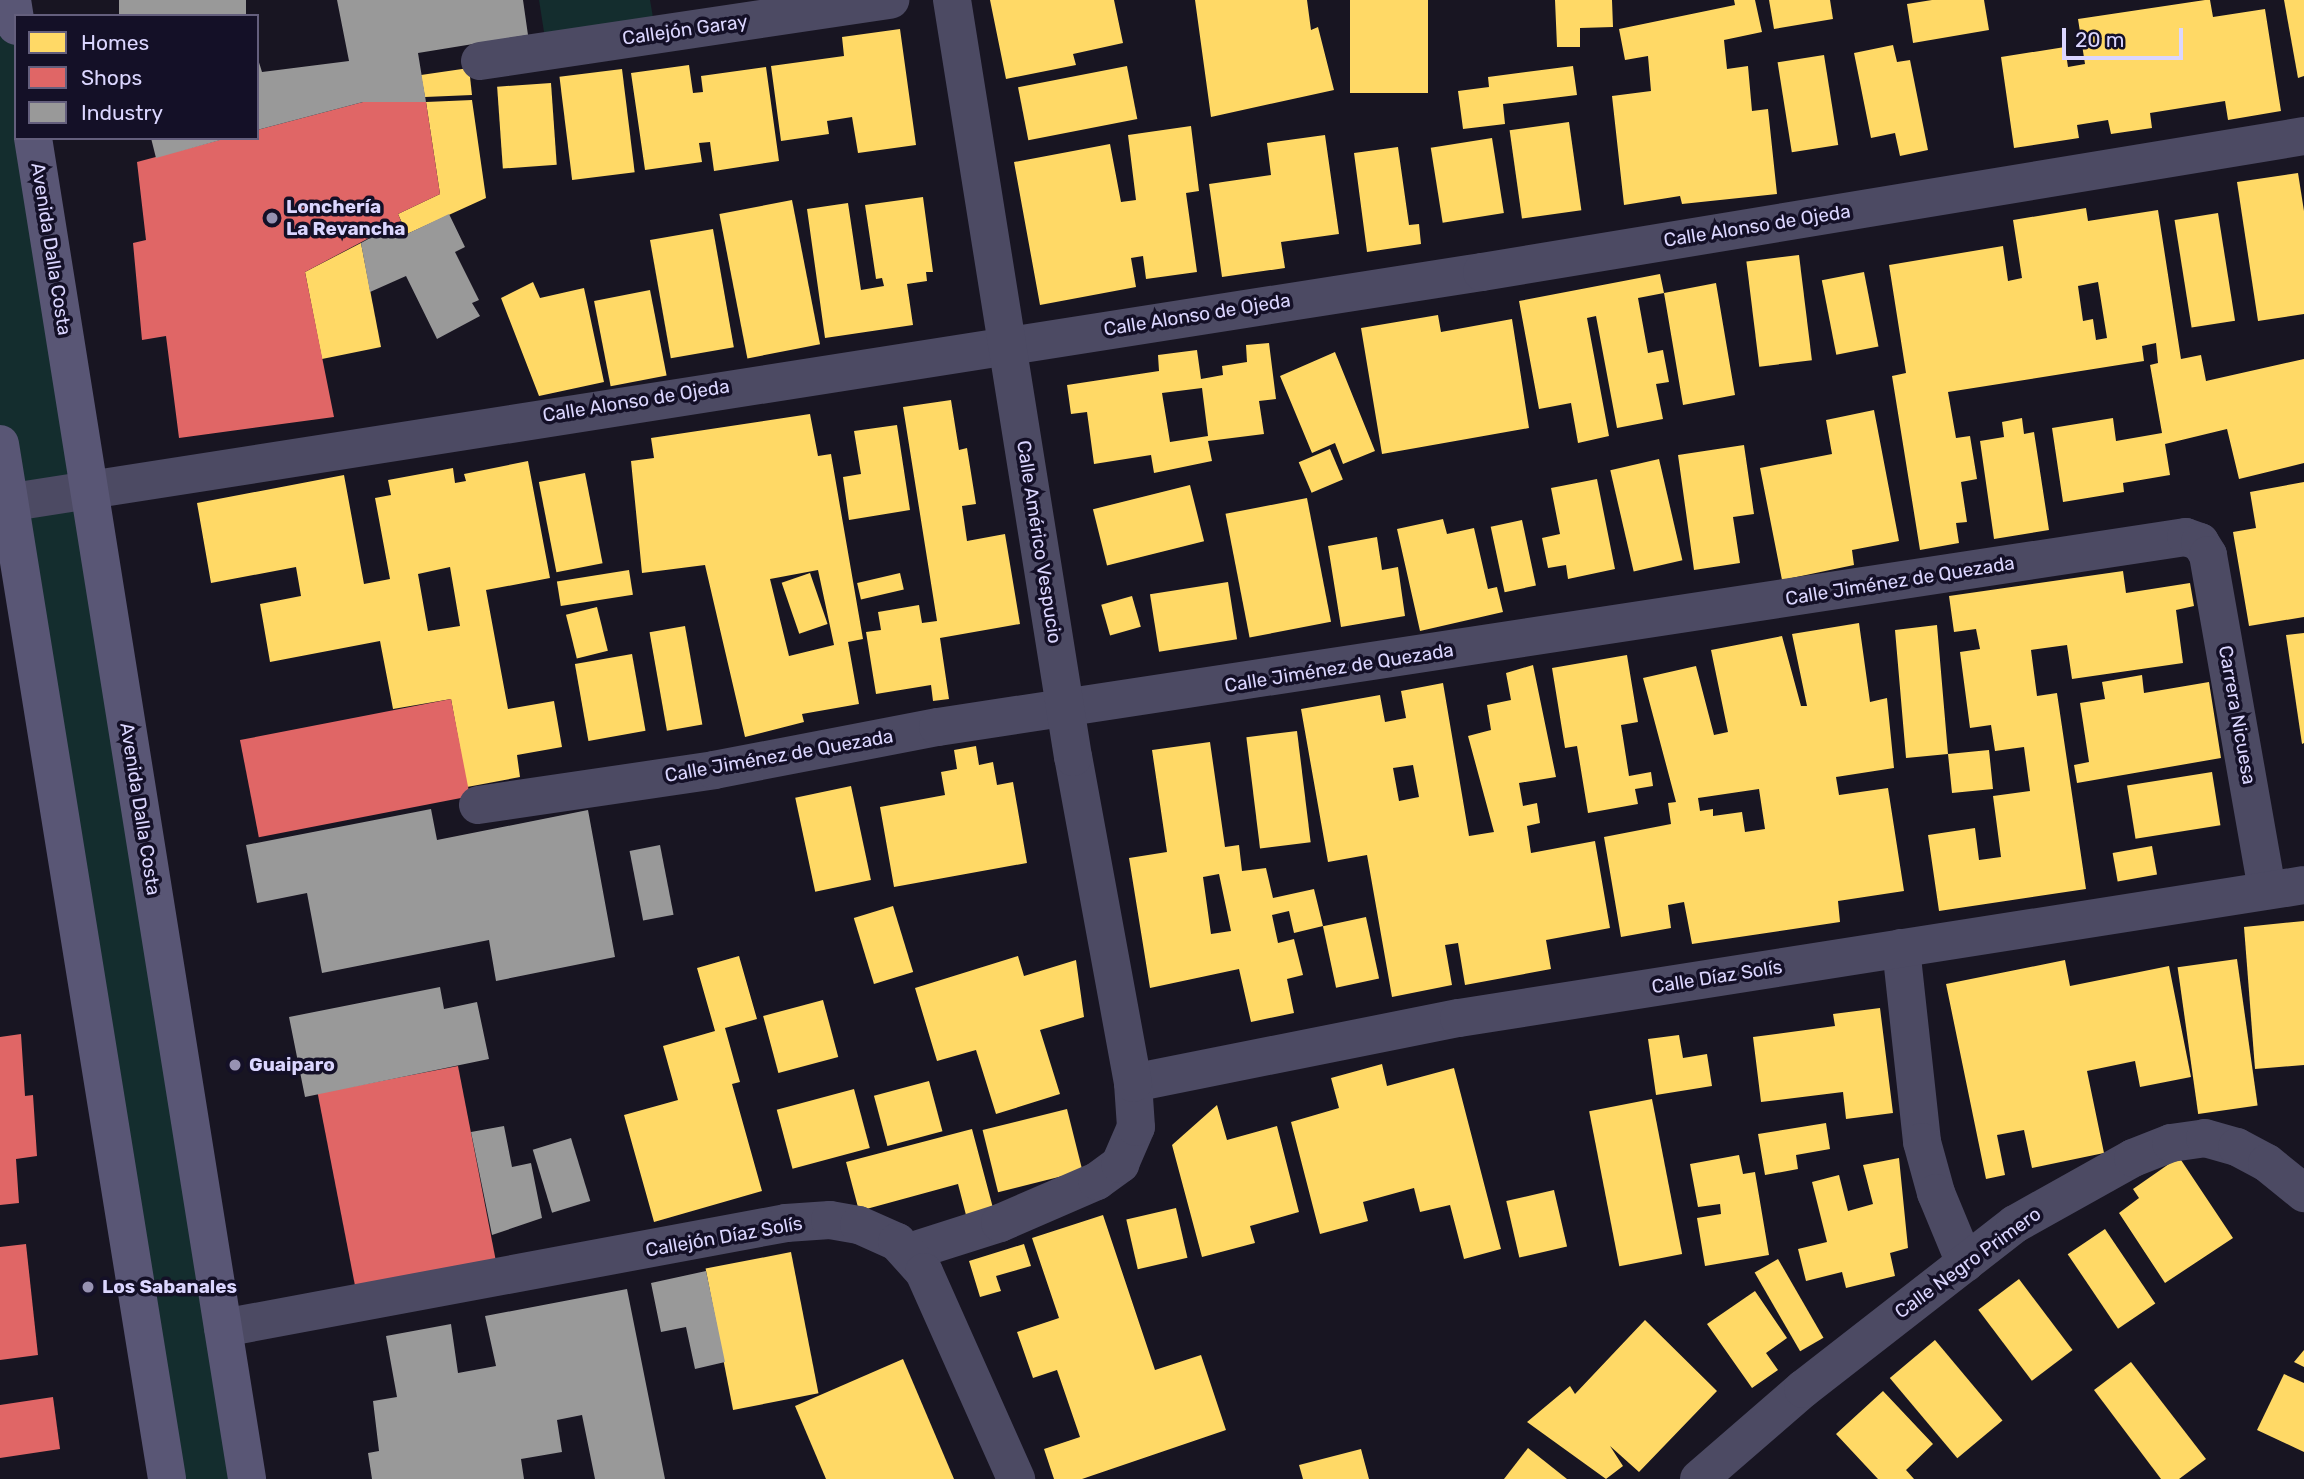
<!DOCTYPE html>
<meta charset="utf-8">
<style>
body{margin:0}
#map{position:relative;width:2304px;height:1479px;overflow:hidden;background:#181522;font-family:Rubik,sans-serif}
div>[style]{position:absolute}
.green>*{inset:0;background:#142d2e}
.homes>*{inset:0;background:#ffd966;transform-origin:0 0}
.shops>*{inset:0;background:#e06666;transform-origin:0 0}
.industry>*{inset:0;background:#999;transform-origin:0 0}
.street>*{height:38px;margin:-19px;padding:0 19px;transform-origin:19px;border-radius:19px;background:#4c4a63}
.secondary>*{height:38px;margin:-19px;padding:0 19px;transform-origin:19px;border-radius:19px;background:#595675}
.dots>*{width:19px;height:19px;translate:-50% -50%;box-sizing:border-box;border:4px solid #141027;border-radius:50%}
span{translate:-50% -50%;white-space:nowrap;text-align:center;line-height:1.15;-webkit-text-stroke:7px #141027;paint-order:stroke}
.street-label{font-size:19px;color:#dbd6ff}
.poi-label{font-size:19px;color:#dbd6ff;font-weight:700}
.left{translate:0 -50%;text-align:left}
.legend{position:absolute;left:14px;top:14px;width:245px;height:126px;box-sizing:border-box;background:#141027;border:2px solid #645f7d;margin:0;padding:9px 12px;list-style:none;font-size:21px;color:#dbd6ff}
.legend li{display:flex;align-items:center;gap:14px;height:35px}
.legend b{width:35px;border:2px solid #645f7d}
.scale{position:absolute;left:2062px;top:28px;width:121px;height:32px;box-sizing:border-box;border:4px solid #dbd6ff;border-top:0;padding-left:9px;font-size:21px;line-height:24px;white-space:nowrap;color:#dbd6ff;-webkit-text-stroke:5px #141027;paint-order:stroke}
</style>
<div id="map">
<div class="green">
<div style="clip-path:polygon(0 0,16px 26px,16px 138px,247px 1479px,167px 1479px,0 444px)"></div>
<div style="clip-path:polygon(539px 0,650px 0,656px 35px,547px 51px)"></div>
</div>
<div class="homes">
<div style="clip-path:polygon(990px 0,1114px 0,1123px 43px,1073px 54px,1076px 65px,1006px 79px)"></div>
<div style="clip-path:polygon(1195px 0,1307px 0,1311px 30px,1318px 27px,1334px 90px,1211px 117px)"></div>
<div style="left:1350px;top:0;width:78px;height:93px"></div>
<div style="clip-path:polygon(1555px 0,1612px 0,1613px 27px,1580px 28px,1580px 47px,1557px 47px)"></div>
<div style="clip-path:polygon(1734px 0,1755px 0,1762px 32px,1724px 40px,1727px 69px,1748px 66px,1752px 111px,1768px 109px,1777px 194px,1682px 204px,1680px 196px,1624px 205px,1612px 96px,1651px 91px,1648px 56px,1625px 60px,1619px 29px,1735px 5px)"></div>
<div style="clip-path:polygon(1769px 0,1830px 0,1833px 19px,1774px 29px)"></div>
<div style="clip-path:polygon(1932px 0,1984px 0,1989px 30px,1913px 43px,1907px 4px)"></div>
<div style="clip-path:polygon(2205px 0,2210px 0,2213px 17px,2265px 9px,2281px 111px,2228px 120px,2225px 101px,2150px 113px,2152px 128px,2111px 134px,2108px 120px,2077px 125px,2079px 138px,2014px 148px,2001px 57px,2065px 47px,2068px 67px,2085px 64px,2078px 19px)"></div>
<div style="clip-path:polygon(2284px 0,2304px 0,2304px 76px,2298px 78px)"></div>
<div style="clip-path:polygon(900px 29px,916px 145px,858px 153px,852px 117px,827px 121px,829px 134px,781px 141px,771px 66px,844px 56px,842px 37px)"></div>
<div style="clip-path:polygon(1893px 45px,1897px 62px,1910px 60px,1928px 150px,1900px 156px,1895px 133px,1871px 138px,1854px 53px)"></div>
<div style="left:1824px;top:55px;width:91px;height:47px;rotate:81deg"></div>
<div style="clip-path:polygon(689px 65px,693px 93px,703px 92px,701px 76px,766px 67px,779px 161px,714px 171px,710px 142px,699px 143px,702px 162px,645px 170px,631px 73px)"></div>
<div style="left:1127px;top:66px;width:54px;height:111px;rotate:79deg"></div>
<div style="clip-path:polygon(1573px 66px,1577px 95px,1503px 104px,1505px 124px,1463px 129px,1458px 91px,1489px 87px,1488px 77px)"></div>
<div style="clip-path:polygon(469px 68px,472px 95px,425px 97px,421px 75px)"></div>
<div style="left:622px;top:69px;width:104px;height:63px;rotate:83deg"></div>
<div style="left:551px;top:83px;width:82px;height:54px;rotate:86deg"></div>
<div style="clip-path:polygon(472px 100px,486px 198px,407px 234px,398px 214px,440px 194px,426px 102px)"></div>
<div style="left:1569px;top:122px;width:89px;height:60px;rotate:82deg"></div>
<div style="clip-path:polygon(1191px 126px,1199px 191px,1186px 193px,1197px 272px,1146px 279px,1143px 256px,1131px 258px,1136px 287px,1040px 305px,1014px 162px,1110px 144px,1121px 202px,1136px 200px,1128px 135px)"></div>
<div style="clip-path:polygon(1325px 135px,1339px 234px,1281px 242px,1285px 268px,1222px 277px,1209px 184px,1271px 175px,1267px 143px)"></div>
<div style="left:1492px;top:138px;width:76px;height:62px;rotate:81deg"></div>
<div style="clip-path:polygon(1398px 147px,1409px 225px,1419px 224px,1421px 244px,1367px 252px,1354px 153px)"></div>
<div style="clip-path:polygon(2298px 173px,2304px 211px,2304px 314px,2258px 321px,2237px 182px)"></div>
<div style="clip-path:polygon(923px 197px,933px 272px,926px 272px,927px 281px,907px 284px,913px 325px,825px 338px,807px 209px,848px 203px,861px 290px,884px 286px,882px 278px,876px 279px,865px 205px)"></div>
<div style="left:792px;top:200px;width:147px;height:74px;rotate:79deg"></div>
<div style="clip-path:polygon(evenodd,2086px 208px,2088px 221px,2158px 210px,2181px 359px,2201px 355px,2206px 381px,2304px 359px,2304px 463px,2239px 479px,2227px 429px,2165px 444px,2170px 475px,2123px 483px,2124px 492px,2063px 502px,2052px 428px,2113px 418px,2116px 441px,2162px 433px,2150px 365px,2158px 363px,2156px 343px,2142px 346px,2144px 361px,1948px 392px,1956px 438px,1970px 436px,1977px 479px,1961px 482px,1967px 522px,1956px 523px,1959px 543px,1920px 550px,1892px 376px,1906px 373px,1889px 265px,2003px 246px,2008px 281px,2022px 278px,2013px 220px,2086px 208px,2098px 282px,2107px 338px,2096px 340px,2093px 319px,2083px 321px,2078px 286px,2098px 282px)"></div>
<div style="left:2218px;top:213px;width:109px;height:44px;rotate:81deg"></div>
<div style="left:713px;top:229px;width:120px;height:64px;rotate:80deg"></div>
<div style="clip-path:polygon(361px 243px,381px 347px,322px 359px,305px 272px)"></div>
<div style="left:1799px;top:255px;width:106px;height:53px;rotate:83deg"></div>
<div style="left:1864px;top:272px;width:76px;height:43px;rotate:79deg"></div>
<div style="clip-path:polygon(1660px 274px,1664px 293px,1716px 283px,1735px 395px,1683px 405px,1664px 293px,1638px 298px,1648px 353px,1663px 350px,1669px 382px,1656px 384px,1663px 419px,1617px 428px,1596px 316px,1587px 318px,1609px 436px,1578px 443px,1571px 403px,1539px 409px,1519px 301px)"></div>
<div style="clip-path:polygon(533px 282px,540px 298px,584px 288px,604px 382px,539px 396px,501px 298px)"></div>
<div style="left:650px;top:290px;width:87px;height:57px;rotate:79deg"></div>
<div style="clip-path:polygon(1438px 315px,1441px 332px,1512px 319px,1529px 428px,1382px 454px,1361px 328px)"></div>
<div style="clip-path:polygon(evenodd,1269px 343px,1276px 399px,1259px 401px,1264px 434px,1208px 441px,1212px 461px,1154px 473px,1151px 455px,1094px 464px,1087px 412px,1071px 414px,1067px 385px,1159px 371px,1158px 355px,1197px 350px,1201px 379px,1223px 375px,1222px 366px,1247px 362px,1246px 345px,1269px 343px,1202px 388px,1208px 436px,1170px 442px,1162px 393px,1202px 388px)"></div>
<div style="clip-path:polygon(1335px 352px,1375px 451px,1343px 464px,1335px 443px,1312px 453px,1280px 376px)"></div>
<div style="clip-path:polygon(951px 400px,959px 450px,967px 448px,976px 504px,962px 506px,967px 541px,1005px 534px,1020px 624px,940px 638px,949px 699px,933px 701px,931px 685px,876px 694px,866px 632px,881px 630px,878px 612px,919px 605px,922px 623px,937px 621px,903px 407px)"></div>
<div style="clip-path:polygon(1874px 410px,1899px 541px,1852px 550px,1854px 565px,1782px 580px,1760px 468px,1832px 454px,1826px 420px)"></div>
<div style="clip-path:polygon(evenodd,810px 414px,818px 456px,831px 454px,863px 639px,848px 642px,859px 704px,802px 714px,804px 722px,745px 737px,705px 565px,642px 573px,631px 461px,654px 458px,651px 438px,810px 414px,818px 570px,834px 645px,789px 656px,770px 579px,818px 570px)"></div>
<div style="clip-path:polygon(2022px 418px,2024px 434px,2034px 432px,2049px 530px,1994px 539px,1980px 441px,2004px 437px,2002px 422px)"></div>
<div style="clip-path:polygon(897px 425px,910px 510px,849px 520px,843px 477px,861px 474px,854px 431px)"></div>
<div style="clip-path:polygon(1744px 445px,1754px 514px,1733px 517px,1740px 563px,1694px 570px,1678px 455px)"></div>
<div style="left:1330px;top:449px;width:33px;height:34px;rotate:67deg"></div>
<div style="left:1659px;top:459px;width:104px;height:50px;rotate:77deg"></div>
<div style="clip-path:polygon(evenodd,528px 461px,550px 578px,486px 590px,508px 709px,554px 701px,562px 747px,517px 755px,520px 777px,467px 787px,451px 699px,393px 709px,380px 641px,270px 662px,260px 604px,301px 596px,296px 567px,211px 583px,197px 503px,344px 475px,364px 584px,390px 579px,375px 498px,391px 495px,388px 480px,453px 468px,455px 483px,466px 481px,464px 474px,528px 461px,450px 567px,460px 626px,428px 631px,418px 574px,450px 567px)"></div>
<div style="left:585px;top:473px;width:92px;height:47px;rotate:79deg"></div>
<div style="clip-path:polygon(1597px 479px,1615px 569px,1568px 579px,1566px 565px,1548px 568px,1542px 538px,1560px 534px,1551px 488px)"></div>
<div style="clip-path:polygon(2304px 482px,2304px 617px,2249px 626px,2233px 532px,2256px 528px,2250px 492px)"></div>
<div style="left:1190px;top:485px;width:58px;height:100px;rotate:76deg"></div>
<div style="left:1307px;top:498px;width:126px;height:83px;rotate:79deg"></div>
<div style="clip-path:polygon(1443px 519px,1447px 534px,1474px 528px,1488px 589px,1497px 587px,1503px 612px,1420px 631px,1397px 529px)"></div>
<div style="left:1522px;top:520px;width:67px;height:32px;rotate:78deg"></div>
<div style="clip-path:polygon(1377px 537px,1382px 570px,1398px 567px,1405px 616px,1341px 627px,1328px 546px)"></div>
<div style="left:629px;top:570px;width:25px;height:73px;rotate:81deg"></div>
<div style="clip-path:polygon(2123px 571px,2126px 593px,2190px 583px,2194px 606px,2176px 610px,2183px 663px,2072px 679px,2067px 645px,2031px 650px,2037px 696px,2057px 693px,2086px 889px,1939px 911px,1928px 835px,1975px 828px,1979px 860px,2001px 857px,1993px 796px,2030px 791px,2024px 747px,1995px 751px,1991px 725px,1970px 728px,1960px 652px,1980px 649px,1976px 629px,1954px 632px,1949px 596px)"></div>
<div style="left:810px;top:573px;width:54px;height:30px;rotate:71deg"></div>
<div style="left:900px;top:573px;width:17px;height:44px;rotate:77deg"></div>
<div style="left:1228px;top:582px;width:58px;height:79px;rotate:81deg"></div>
<div style="left:1132px;top:596px;width:32px;height:32px;rotate:74deg"></div>
<div style="left:597px;top:607px;width:45px;height:32px;rotate:76deg"></div>
<div style="clip-path:polygon(evenodd,1859px 623px,1870px 702px,1887px 698px,1894px 768px,1836px 777px,1839px 795px,1888px 788px,1904px 891px,1838px 901px,1840px 922px,1692px 944px,1684px 902px,1668px 905px,1671px 928px,1621px 937px,1604px 837px,1671px 824px,1668px 803px,1676px 802px,1643px 678px,1696px 666px,1714px 735px,1728px 732px,1711px 650px,1782px 636px,1801px 706px,1807px 706px,1792px 634px,1859px 623px,1759px 789px,1765px 829px,1745px 832px,1742px 812px,1713px 816px,1713px 809px,1700px 811px,1698px 798px,1759px 789px)"></div>
<div style="clip-path:polygon(1937px 625px,1948px 754px,1989px 750px,1993px 789px,1952px 793px,1948px 754px,1906px 758px,1895px 630px)"></div>
<div style="left:685px;top:626px;width:100px;height:36px;rotate:80deg"></div>
<div style="clip-path:polygon(2304px 633px,2304px 743px,2302px 744px,2286px 635px)"></div>
<div style="left:632px;top:654px;width:78px;height:58px;rotate:80deg"></div>
<div style="clip-path:polygon(1627px 655px,1638px 722px,1621px 725px,1629px 776px,1651px 772px,1653px 786px,1635px 789px,1638px 804px,1588px 813px,1577px 746px,1565px 748px,1552px 668px)"></div>
<div style="clip-path:polygon(evenodd,1533px 665px,1556px 777px,1519px 783px,1523px 806px,1537px 803px,1540px 823px,1527px 826px,1531px 853px,1595px 841px,1610px 928px,1546px 940px,1551px 969px,1465px 985px,1458px 943px,1445px 945px,1452px 985px,1392px 997px,1367px 855px,1328px 862px,1301px 709px,1380px 695px,1385px 722px,1406px 718px,1401px 691px,1443px 683px,1469px 836px,1494px 832px,1468px 736px,1491px 730px,1487px 705px,1511px 700px,1506px 673px,1533px 665px,1413px 765px,1419px 797px,1399px 801px,1393px 768px,1413px 765px)"></div>
<div style="clip-path:polygon(2142px 675px,2144px 693px,2209px 682px,2221px 758px,2077px 783px,2074px 765px,2089px 762px,2080px 703px,2105px 699px,2102px 682px)"></div>
<div style="left:1297px;top:731px;width:112px;height:51px;rotate:83deg"></div>
<div style="clip-path:polygon(evenodd,1210px 742px,1225px 847px,1239px 845px,1242px 871px,1266px 868px,1273px 898px,1314px 889px,1323px 926px,1294px 933px,1289px 911px,1272px 915px,1278px 943px,1294px 939px,1303px 975px,1287px 979px,1294px 1013px,1251px 1022px,1239px 969px,1150px 988px,1129px 858px,1167px 852px,1152px 750px,1210px 742px,1219px 874px,1231px 931px,1211px 934px,1203px 877px,1219px 874px)"></div>
<div style="clip-path:polygon(976px 746px,979px 765px,993px 762px,997px 785px,1013px 782px,1027px 863px,894px 887px,880px 807px,945px 795px,941px 772px,957px 769px,954px 750px)"></div>
<div style="left:2212px;top:772px;width:54px;height:86px;rotate:81deg"></div>
<div style="left:851px;top:786px;width:96px;height:57px;rotate:78deg"></div>
<div style="left:2152px;top:846px;width:29px;height:40px;rotate:80deg"></div>
<div style="left:893px;top:906px;width:69px;height:41px;rotate:73deg"></div>
<div style="left:1366px;top:917px;width:63px;height:44px;rotate:78deg"></div>
<div style="clip-path:polygon(2304px 921px,2304px 1065px,2255px 1069px,2244px 927px)"></div>
<div style="clip-path:polygon(739px 956px,757px 1019px,725px 1028px,740px 1082px,732px 1084px,762px 1191px,654px 1222px,624px 1115px,678px 1100px,663px 1046px,715px 1031px,697px 968px)"></div>
<div style="clip-path:polygon(1018px 956px,1024px 976px,1076px 960px,1084px 1017px,1040px 1030px,1060px 1094px,996px 1114px,976px 1050px,937px 1061px,915px 988px)"></div>
<div style="left:2237px;top:959px;width:148px;height:60px;rotate:82deg"></div>
<div style="clip-path:polygon(2065px 960px,2070px 986px,2169px 966px,2191px 1077px,2140px 1087px,2135px 1061px,2087px 1071px,2104px 1153px,2032px 1168px,2024px 1130px,1997px 1135px,2005px 1175px,1986px 1179px,1946px 984px)"></div>
<div style="left:823px;top:1000px;width:59px;height:62px;rotate:75deg"></div>
<div style="clip-path:polygon(1880px 1008px,1893px 1113px,1846px 1119px,1843px 1092px,1761px 1102px,1753px 1037px,1835px 1026px,1833px 1014px)"></div>
<div style="clip-path:polygon(1679px 1035px,1683px 1058px,1707px 1054px,1712px 1086px,1656px 1095px,1648px 1039px)"></div>
<div style="clip-path:polygon(1382px 1064px,1387px 1086px,1454px 1068px,1501px 1249px,1464px 1259px,1450px 1205px,1420px 1212px,1414px 1188px,1363px 1202px,1368px 1221px,1320px 1234px,1291px 1122px,1339px 1108px,1331px 1078px)"></div>
<div style="left:929px;top:1081px;width:52px;height:57px;rotate:75deg"></div>
<div style="left:854px;top:1089px;width:61px;height:80px;rotate:75deg"></div>
<div style="left:1652px;top:1099px;width:158px;height:64px;rotate:79deg"></div>
<div style="clip-path:polygon(1217px 1105px,1227px 1140px,1277px 1126px,1299px 1212px,1250px 1226px,1255px 1243px,1202px 1257px,1172px 1145px)"></div>
<div style="left:1067px;top:1109px;width:64px;height:87px;rotate:76deg"></div>
<div style="clip-path:polygon(1826px 1123px,1830px 1149px,1796px 1155px,1798px 1169px,1765px 1175px,1758px 1134px)"></div>
<div style="clip-path:polygon(972px 1129px,993px 1208px,966px 1215px,958px 1184px,859px 1211px,846px 1162px)"></div>
<div style="clip-path:polygon(1739px 1155px,1743px 1174px,1755px 1172px,1769px 1255px,1705px 1266px,1697px 1218px,1721px 1214px,1720px 1204px,1698px 1207px,1690px 1164px)"></div>
<div style="clip-path:polygon(2179px 1157px,2233px 1238px,2165px 1283px,2119px 1213px,2139px 1198px,2133px 1189px)"></div>
<div style="clip-path:polygon(1899px 1158px,1908px 1248px,1890px 1253px,1895px 1276px,1846px 1288px,1842px 1272px,1806px 1281px,1798px 1249px,1827px 1242px,1812px 1182px,1839px 1175px,1848px 1211px,1873px 1204px,1863px 1165px)"></div>
<div style="left:1554px;top:1190px;width:58px;height:49px;rotate:77deg"></div>
<div style="left:1176px;top:1208px;width:51px;height:51px;rotate:77deg"></div>
<div style="clip-path:polygon(1103px 1215px,1155px 1370px,1201px 1355px,1226px 1430px,1082px 1479px,1054px 1479px,1044px 1449px,1080px 1437px,1057px 1370px,1033px 1378px,1017px 1332px,1059px 1318px,1032px 1238px)"></div>
<div style="left:2105px;top:1229px;width:90px;height:45px;rotate:56deg"></div>
<div style="clip-path:polygon(1024px 1244px,1031px 1266px,996px 1276px,1001px 1291px,980px 1297px,969px 1261px)"></div>
<div style="left:791px;top:1252px;width:144px;height:87px;rotate:79deg"></div>
<div style="left:1778px;top:1259px;width:91px;height:27px;rotate:60deg"></div>
<div style="left:2019px;top:1279px;width:89px;height:51px;rotate:53deg"></div>
<div style="clip-path:polygon(1755px 1291px,1787px 1338px,1766px 1353px,1778px 1370px,1752px 1388px,1707px 1324px)"></div>
<div style="clip-path:polygon(1645px 1320px,1717px 1391px,1639px 1472px,1610px 1446px,1623px 1466px,1606px 1479px,1527px 1422px,1570px 1386px,1575px 1394px)"></div>
<div style="left:1935px;top:1340px;width:105px;height:59px;rotate:50deg"></div>
<div style="clip-path:polygon(2304px 1350px,2304px 1367px,2294px 1362px)"></div>
<div style="clip-path:polygon(903px 1359px,954px 1479px,826px 1479px,795px 1406px)"></div>
<div style="clip-path:polygon(2131px 1362px,2206px 1459px,2179px 1479px,2161px 1479px,2094px 1390px)"></div>
<div style="clip-path:polygon(2284px 1374px,2304px 1383px,2304px 1452px,2257px 1430px)"></div>
<div style="clip-path:polygon(1883px 1391px,1933px 1444px,1906px 1470px,1914px 1479px,1878px 1479px,1836px 1434px)"></div>
<div style="clip-path:polygon(1528px 1448px,1567px 1479px,1504px 1479px)"></div>
<div style="clip-path:polygon(1361px 1449px,1369px 1479px,1303px 1479px,1299px 1465px)"></div>
</div>
<div class="shops">
<div style="clip-path:polygon(363px 102px,426px 102px,440px 194px,398px 214px,401px 221px,305px 272px,334px 417px,179px 438px,166px 336px,142px 340px,133px 243px,146px 240px,137px 162px,227px 138px,257px 138px,257px 130px)"></div>
<div style="left:451px;top:699px;width:99px;height:215px;rotate:79deg"></div>
<div style="clip-path:polygon(21px 1034px,25px 1096px,33px 1095px,37px 1156px,16px 1159px,19px 1203px,0 1205px,0 1037px)"></div>
<div style="left:458px;top:1066px;width:198px;height:143px;rotate:79deg"></div>
<div style="clip-path:polygon(26px 1244px,38px 1355px,0 1360px,0 1247px)"></div>
<div style="clip-path:polygon(53px 1397px,60px 1449px,0 1458px,0 1405px)"></div>
</div>
<div class="industry">
<div style="left:119px;top:0;width:127px;height:16px"></div>
<div style="clip-path:polygon(337px 0,523px 0,528px 35px,418px 53px,426px 102px,363px 102px,257px 130px,257px 56px,262px 72px,349px 61px)"></div>
<div style="clip-path:polygon(151px 138px,224px 138px,224px 139px,156px 158px)"></div>
<div style="clip-path:polygon(449px 214px,465px 247px,455px 252px,479px 300px,472px 303px,480px 316px,437px 339px,406px 276px,370px 292px,361px 243px,401px 221px,407px 234px)"></div>
<div style="clip-path:polygon(431px 809px,437px 840px,588px 810px,615px 957px,496px 981px,489px 940px,322px 973px,307px 893px,257px 903px,246px 845px)"></div>
<div style="left:660px;top:845px;width:71px;height:31px;rotate:79deg"></div>
<div style="clip-path:polygon(440px 987px,444px 1009px,477px 1002px,489px 1059px,305px 1097px,289px 1017px)"></div>
<div style="clip-path:polygon(504px 1126px,512px 1167px,531px 1163px,542px 1218px,492px 1235px,471px 1132px)"></div>
<div style="left:571px;top:1138px;width:66px;height:40px;rotate:73deg"></div>
<div style="clip-path:polygon(706px 1271px,725px 1362px,695px 1369px,686px 1327px,661px 1332px,651px 1283px)"></div>
<div style="clip-path:polygon(627px 1289px,665px 1479px,595px 1479px,582px 1415px,557px 1420px,562px 1452px,521px 1459px,524px 1479px,372px 1479px,368px 1453px,379px 1451px,373px 1401px,397px 1397px,386px 1336px,451px 1324px,458px 1373px,496px 1366px,485px 1316px)"></div>
</div>
<div class="street">
<div style="left:480px;top:61px;width:415px;rotate:-8.5deg"></div>
<div style="left:0;top:504px;width:1500px;rotate:-8.9deg"></div>
<div style="left:1482px;top:272px;width:833px;rotate:-9.39deg"></div>
<div style="left:478px;top:805px;width:239px;rotate:-8.4deg"></div>
<div style="left:714px;top:770px;width:228px;rotate:-10.9deg"></div>
<div style="left:938px;top:727px;width:1262px;rotate:-8.66deg"></div>
<div style="left:2186px;top:537px;width:15px;rotate:20deg"></div>
<div style="left:2200px;top:542px;width:15px;rotate:58deg"></div>
<div style="left:2208px;top:555px;width:340px;rotate:80deg"></div>
<div style="left:1901px;top:948px;width:195px;rotate:83.8deg"></div>
<div style="left:1922px;top:1142px;width:53px;rotate:74.6deg"></div>
<div style="left:1936px;top:1193px;width:76px;rotate:67.5deg"></div>
<div style="left:1133px;top:1083px;width:332px;rotate:-11.3deg"></div>
<div style="left:1459px;top:1018px;width:855px;rotate:-8.94deg"></div>
<div style="left:909px;top:1252px;width:96px;rotate:-17.7deg"></div>
<div style="left:1000px;top:1223px;width:106px;rotate:-23.4deg"></div>
<div style="left:1097px;top:1181px;width:29px;rotate:-36deg"></div>
<div style="left:1120px;top:1164px;width:40px;rotate:-66.6deg"></div>
<div style="left:1136px;top:1127px;width:44px;rotate:-93.9deg"></div>
<div style="left:1133px;top:1083px;width:331px;rotate:-100.4deg"></div>
<div style="left:1073px;top:757px;width:767px;rotate:-99.08deg"></div>
<div style="left:223px;top:1328px;width:573px;rotate:-10.56deg"></div>
<div style="left:786px;top:1223px;width:44px;rotate:-3.9deg"></div>
<div style="left:830px;top:1220px;width:29px;rotate:10deg"></div>
<div style="left:859px;top:1225px;width:42px;rotate:24.1deg"></div>
<div style="left:897px;top:1242px;width:40px;rotate:48deg"></div>
<div style="left:924px;top:1272px;width:227px;rotate:66deg"></div>
<div style="left:1699px;top:1479px;width:138px;rotate:-40.9deg"></div>
<div style="left:1803px;top:1389px;width:269px;rotate:-37.9deg"></div>
<div style="left:2015px;top:1224px;width:135px;rotate:-29.2deg"></div>
<div style="left:2133px;top:1158px;width:41px;rotate:-21.5deg"></div>
<div style="left:2171px;top:1143px;width:34px;rotate:-8deg"></div>
<div style="left:2205px;top:1138px;width:33px;rotate:16deg"></div>
<div style="left:2237px;top:1147px;width:34px;rotate:28deg"></div>
<div style="left:2267px;top:1163px;width:48px;rotate:39deg"></div>
</div>
<div class="secondary">
<div style="left:12px;top:0;width:26px;rotate:81deg"></div>
<div style="left:33px;top:138px;width:1358px;rotate:80.93deg"></div>
<div style="left:0;top:444px;width:1048px;rotate:80.83deg"></div>
</div>
<div class="dots">
<div style="left:272px;top:218px;background:#9792b2"></div>
<div style="left:235px;top:1065px;background:#9792b2"></div>
<div style="left:88px;top:1287px;background:#9792b2"></div>
</div>
<div class="street-label">
<span style="left:685px;top:30px;rotate:-8deg">Callejón Garay</span>
<span style="left:1757px;top:226px;rotate:-9deg">Calle Alonso de Ojeda</span>
<span style="left:51px;top:249px;rotate:81deg">Avenida Dalla Costa</span>
<span style="left:1197px;top:315px;rotate:-9deg">Calle Alonso de Ojeda</span>
<span style="left:636px;top:401px;rotate:-9deg">Calle Alonso de Ojeda</span>
<span style="left:1039px;top:542px;rotate:81deg">Calle Américo Vespucio</span>
<span style="left:1900px;top:581px;rotate:-9deg">Calle Jiménez de Quezada</span>
<span style="left:1339px;top:668px;rotate:-9deg">Calle Jiménez de Quezada</span>
<span style="left:2237px;top:715px;rotate:80deg">Carrera Nicuesa</span>
<span style="left:779px;top:756px;rotate:-10deg">Calle Jiménez de Quezada</span>
<span style="left:140px;top:809px;rotate:81deg">Avenida Dalla Costa</span>
<span style="left:1717px;top:977px;rotate:-9deg">Calle Díaz Solís</span>
<span style="left:724px;top:1237px;rotate:-10deg">Callejón Díaz Solís</span>
<span style="left:1968px;top:1263px;rotate:-36deg">Calle Negro Primero</span>
</div>
<div class="poi-label">
<span class="left" style="left:286px;top:218px">Lonchería<br>La Revancha</span>
<span class="left" style="left:249px;top:1065px">Guaiparo</span>
<span class="left" style="left:102px;top:1287px">Los Sabanales</span>
</div>
<ul class="legend">
<li><b style="height:19px;background:#ffd966"></b>Homes</li>
<li><b style="height:19px;background:#e06666"></b>Shops</li>
<li><b style="height:19px;background:#999"></b>Industry</li>
</ul>
<div class="scale">20 m</div>
</div>
